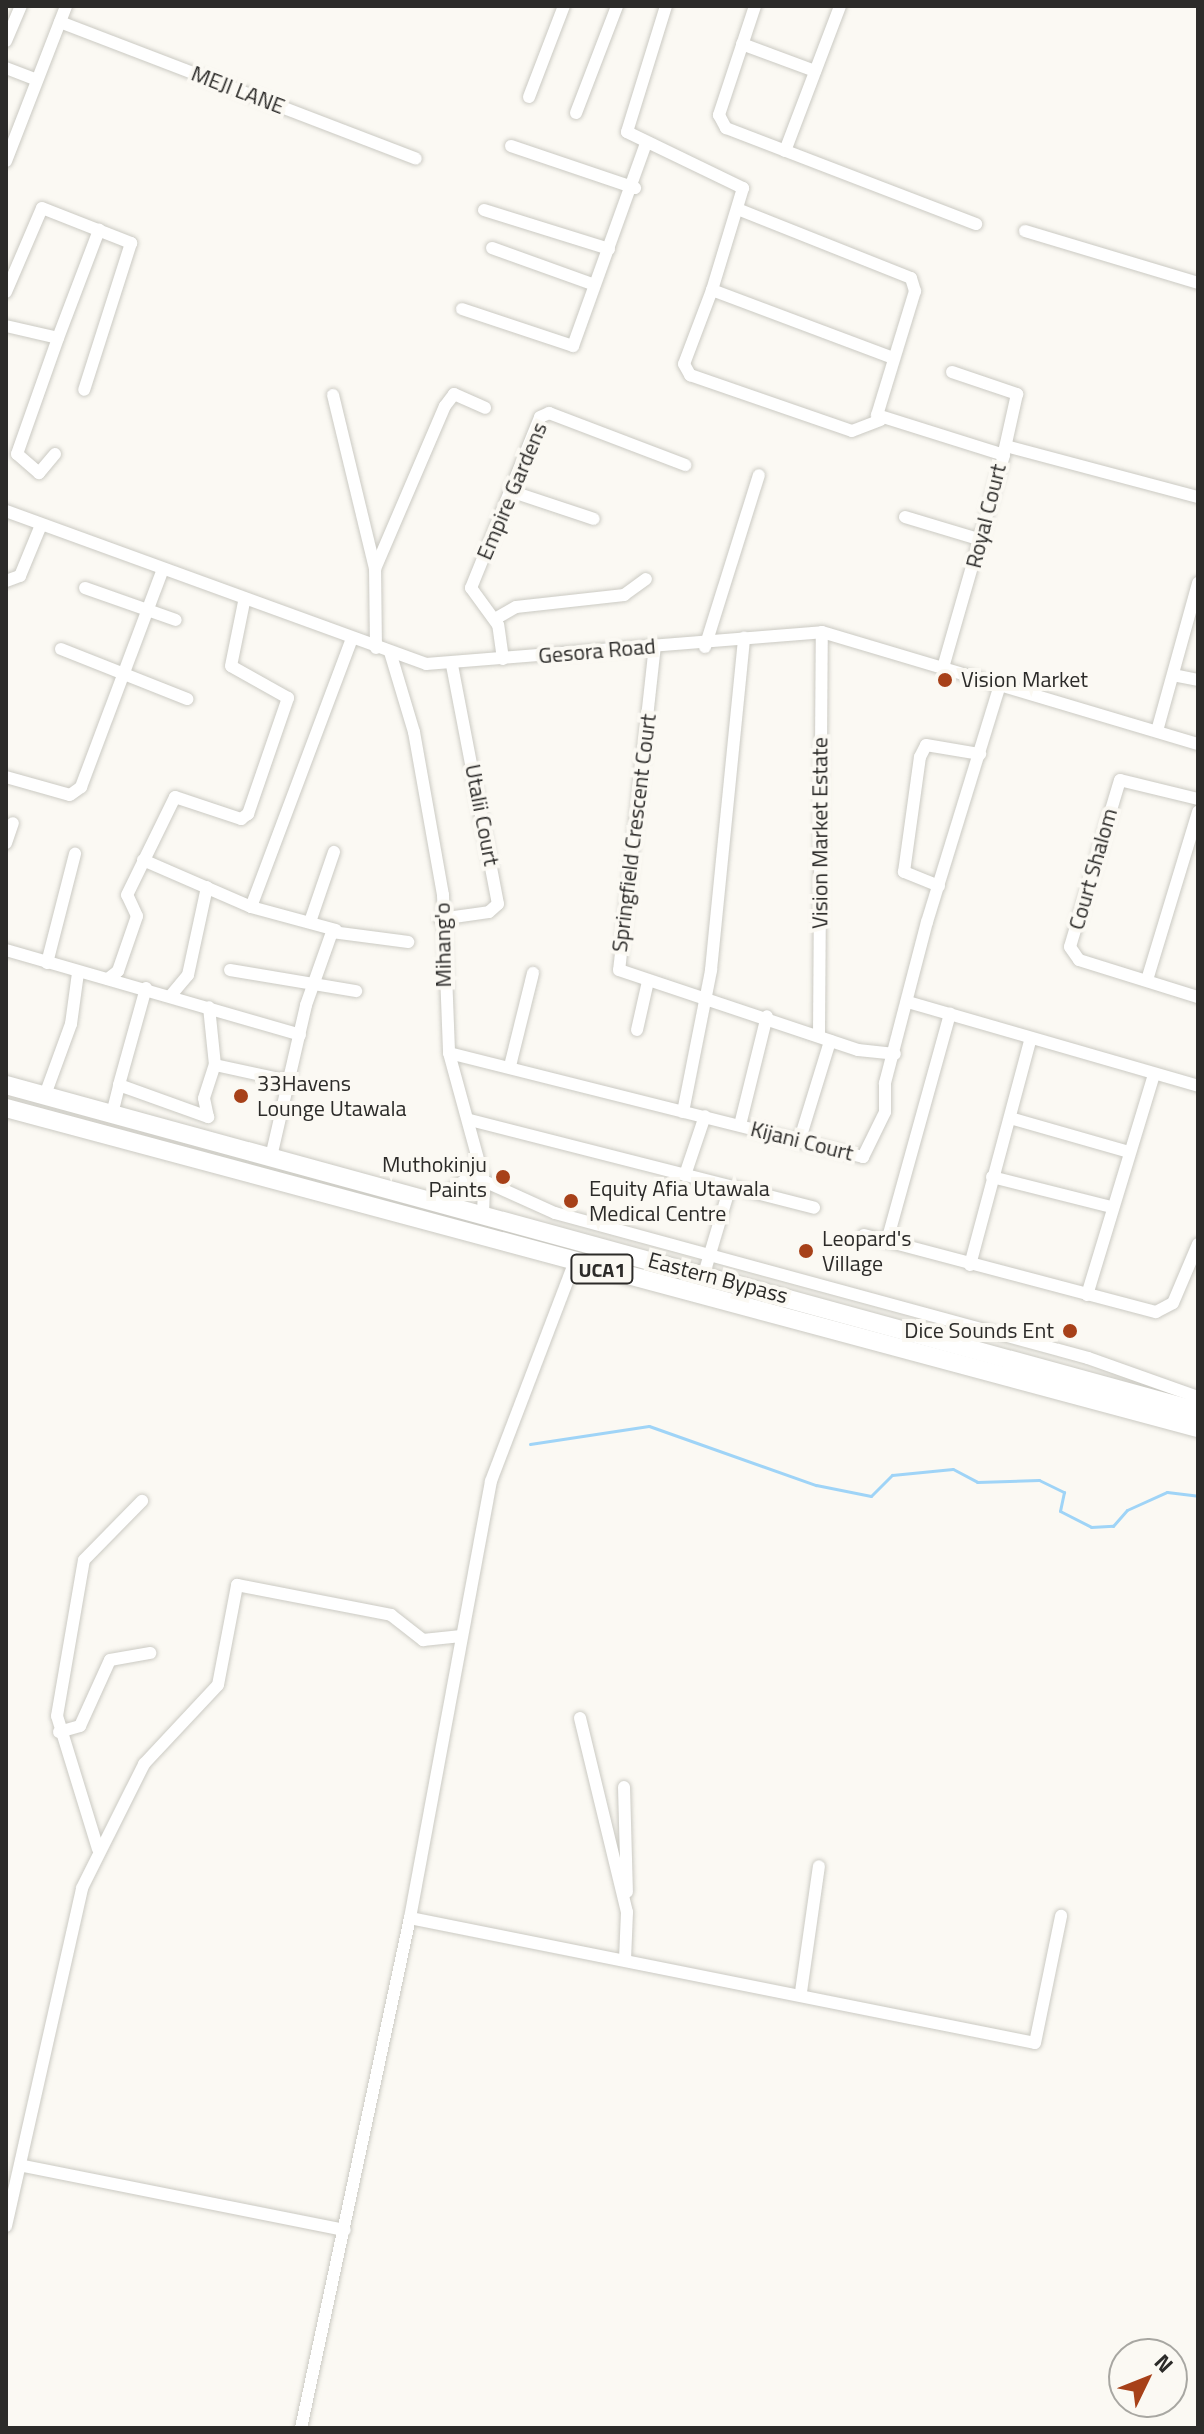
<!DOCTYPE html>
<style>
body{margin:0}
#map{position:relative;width:1204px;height:2434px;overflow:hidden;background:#fbf9f3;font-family:"Titillium Web",sans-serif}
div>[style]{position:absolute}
.stream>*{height:3px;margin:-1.5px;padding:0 1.5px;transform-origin:1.5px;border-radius:1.5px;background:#9fd4f7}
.roads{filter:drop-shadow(0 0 2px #cbcac3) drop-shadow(0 0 2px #cbcac3)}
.minor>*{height:12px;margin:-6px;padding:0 6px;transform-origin:6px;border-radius:6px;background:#fff}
.primary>*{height:18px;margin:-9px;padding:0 9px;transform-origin:9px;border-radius:9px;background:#fff}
.dots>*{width:22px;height:22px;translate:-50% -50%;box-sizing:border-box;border:4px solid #fbf9f3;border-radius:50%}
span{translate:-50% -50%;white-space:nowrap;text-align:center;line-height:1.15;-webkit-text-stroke:8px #fbf9f3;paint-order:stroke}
.shield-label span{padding:2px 6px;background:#fbf9f3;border:2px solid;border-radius:6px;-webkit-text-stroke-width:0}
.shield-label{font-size:20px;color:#2c2b29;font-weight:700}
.street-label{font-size:22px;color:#2c2b29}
.poi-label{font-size:22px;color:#2c2b29}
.left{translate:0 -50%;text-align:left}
.right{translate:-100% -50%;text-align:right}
.frame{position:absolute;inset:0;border:8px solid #2c2b29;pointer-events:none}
.north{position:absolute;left:1108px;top:2338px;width:80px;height:80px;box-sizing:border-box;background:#fbf9f3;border:2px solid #a8a7a2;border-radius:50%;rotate:47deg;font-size:22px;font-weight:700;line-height:32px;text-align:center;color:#2c2b29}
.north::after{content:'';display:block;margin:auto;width:28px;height:36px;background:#a74119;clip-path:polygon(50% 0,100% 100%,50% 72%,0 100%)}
</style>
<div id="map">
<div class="stream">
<div style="left:530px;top:1444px;width:120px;rotate:-8.6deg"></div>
<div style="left:649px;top:1426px;width:177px;rotate:19.5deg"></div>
<div style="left:816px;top:1485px;width:56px;rotate:11.3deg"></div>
<div style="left:871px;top:1496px;width:30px;rotate:-45deg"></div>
<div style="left:892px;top:1475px;width:61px;rotate:-5.6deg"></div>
<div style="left:953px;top:1469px;width:27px;rotate:28deg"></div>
<div style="left:977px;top:1482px;width:62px;rotate:-1.8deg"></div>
<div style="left:1039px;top:1480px;width:28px;rotate:26deg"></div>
<div style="left:1064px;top:1492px;width:19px;rotate:102deg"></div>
<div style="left:1060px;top:1511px;width:35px;rotate:27deg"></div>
<div style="left:1091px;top:1527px;width:22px;rotate:-3deg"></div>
<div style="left:1113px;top:1526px;width:21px;rotate:-49deg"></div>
<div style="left:1127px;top:1510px;width:44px;rotate:-24.2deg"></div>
<div style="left:1167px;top:1492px;width:31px;rotate:7deg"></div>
</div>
<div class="roads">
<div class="minor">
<div style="left:666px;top:6px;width:132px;rotate:107.2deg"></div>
<div style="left:627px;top:132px;width:129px;rotate:25.8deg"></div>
<div style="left:743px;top:188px;width:107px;rotate:106.9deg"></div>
<div style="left:712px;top:290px;width:190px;rotate:20.6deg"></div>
<div style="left:755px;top:6px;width:115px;rotate:108.3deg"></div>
<div style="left:719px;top:115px;width:15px;rotate:62deg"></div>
<div style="left:726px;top:128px;width:268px;rotate:21deg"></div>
<div style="left:60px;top:22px;width:381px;rotate:21deg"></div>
<div style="left:6px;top:41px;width:38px;rotate:-67deg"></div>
<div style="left:742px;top:44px;width:78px;rotate:20.3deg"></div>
<div style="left:6px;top:68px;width:33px;rotate:21deg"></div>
<div style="left:529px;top:97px;width:97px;rotate:-69deg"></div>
<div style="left:576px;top:113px;width:115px;rotate:-69deg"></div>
<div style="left:511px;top:146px;width:131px;rotate:18.7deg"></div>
<div style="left:785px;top:151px;width:155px;rotate:-69.2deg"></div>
<div style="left:6px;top:161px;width:166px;rotate:-68.8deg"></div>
<div style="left:484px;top:210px;width:131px;rotate:17.3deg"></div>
<div style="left:740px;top:210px;width:184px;rotate:21.7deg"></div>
<div style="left:911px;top:278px;width:14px;rotate:73deg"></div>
<div style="left:915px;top:291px;width:130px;rotate:107deg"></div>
<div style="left:877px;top:415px;width:133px;rotate:17.5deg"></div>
<div style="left:1004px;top:455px;width:222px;rotate:106deg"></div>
<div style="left:1025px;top:231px;width:181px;rotate:16.7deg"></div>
<div style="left:492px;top:248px;width:109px;rotate:19.8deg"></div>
<div style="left:712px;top:290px;width:79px;rotate:110.7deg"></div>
<div style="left:684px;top:364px;width:13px;rotate:61deg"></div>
<div style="left:690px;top:375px;width:171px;rotate:19.1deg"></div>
<div style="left:852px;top:431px;width:30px;rotate:-21deg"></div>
<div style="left:6px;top:292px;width:91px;rotate:-66.8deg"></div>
<div style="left:42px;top:208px;width:96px;rotate:21.5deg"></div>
<div style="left:131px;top:243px;width:154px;rotate:107.7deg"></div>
<div style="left:462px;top:309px;width:117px;rotate:18.4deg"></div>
<div style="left:573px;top:346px;width:213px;rotate:-70.2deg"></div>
<div style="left:6px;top:326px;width:53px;rotate:13deg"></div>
<div style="left:58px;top:338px;width:116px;rotate:-69.2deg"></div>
<div style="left:952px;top:372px;width:69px;rotate:18.7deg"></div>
<div style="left:1017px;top:394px;width:59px;rotate:102.6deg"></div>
<div style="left:333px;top:395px;width:179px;rotate:76.4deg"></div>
<div style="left:1006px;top:446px;width:199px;rotate:14.9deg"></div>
<div style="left:55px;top:454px;width:25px;rotate:130deg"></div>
<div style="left:39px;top:473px;width:29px;rotate:-139deg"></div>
<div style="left:17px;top:454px;width:123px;rotate:-70.5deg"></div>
<div style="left:513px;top:492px;width:85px;rotate:18.4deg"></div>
<div style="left:6px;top:511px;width:447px;rotate:20deg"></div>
<div style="left:426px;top:664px;width:397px;rotate:-4.6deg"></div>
<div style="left:822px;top:632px;width:392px;rotate:16.6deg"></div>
<div style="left:905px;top:517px;width:79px;rotate:16.8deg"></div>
<div style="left:6px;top:581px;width:15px;rotate:-20deg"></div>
<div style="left:20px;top:576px;width:55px;rotate:-67.6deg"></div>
<div style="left:85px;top:588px;width:96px;rotate:19.4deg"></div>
<div style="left:495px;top:619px;width:24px;rotate:-30deg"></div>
<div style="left:516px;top:607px;width:109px;rotate:-6.3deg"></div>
<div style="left:624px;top:595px;width:27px;rotate:-36deg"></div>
<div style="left:655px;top:645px;width:327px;rotate:96.3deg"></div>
<div style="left:619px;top:970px;width:252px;rotate:18.5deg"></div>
<div style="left:858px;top:1050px;width:37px;rotate:6deg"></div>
<div style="left:705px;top:647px;width:180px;rotate:-72.6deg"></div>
<div style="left:376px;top:648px;width:79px;rotate:-90.7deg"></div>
<div style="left:375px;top:569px;width:177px;rotate:-66.8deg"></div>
<div style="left:445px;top:406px;width:15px;rotate:-53deg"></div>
<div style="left:454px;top:394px;width:34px;rotate:24deg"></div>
<div style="left:61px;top:649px;width:136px;rotate:21.6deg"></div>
<div style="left:390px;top:652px;width:84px;rotate:73.3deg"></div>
<div style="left:414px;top:732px;width:166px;rotate:79.9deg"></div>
<div style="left:443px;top:895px;width:158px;rotate:87.8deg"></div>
<div style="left:449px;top:1053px;width:133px;rotate:74.7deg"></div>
<div style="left:484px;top:1181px;width:20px;rotate:180deg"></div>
<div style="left:464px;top:1181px;width:36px;rotate:146deg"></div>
<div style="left:503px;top:659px;width:34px;rotate:-98deg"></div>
<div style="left:498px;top:625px;width:46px;rotate:-126.1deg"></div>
<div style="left:471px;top:588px;width:184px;rotate:-68deg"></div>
<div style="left:540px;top:417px;width:10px;rotate:-24deg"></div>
<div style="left:549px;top:413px;width:146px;rotate:20.9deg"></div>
<div style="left:1173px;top:675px;width:25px;rotate:11deg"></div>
<div style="left:1157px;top:731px;width:154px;rotate:-74.5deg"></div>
<div style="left:6px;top:777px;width:66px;rotate:15.7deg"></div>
<div style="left:70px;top:795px;width:14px;rotate:-36deg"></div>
<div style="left:81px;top:787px;width:230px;rotate:-69.4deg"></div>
<div style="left:1198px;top:799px;width:80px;rotate:-166.3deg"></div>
<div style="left:1120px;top:780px;width:174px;rotate:106.7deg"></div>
<div style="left:1070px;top:947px;width:16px;rotate:55deg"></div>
<div style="left:1079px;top:960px;width:125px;rotate:17.3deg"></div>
<div style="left:6px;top:843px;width:21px;rotate:-71deg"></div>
<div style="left:143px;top:860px;width:118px;rotate:23.5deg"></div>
<div style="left:251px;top:907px;width:88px;rotate:15.1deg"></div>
<div style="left:939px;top:886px;width:38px;rotate:-158deg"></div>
<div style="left:904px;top:872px;width:116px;rotate:-82.1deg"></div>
<div style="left:920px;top:757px;width:13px;rotate:-63deg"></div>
<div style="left:926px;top:745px;width:55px;rotate:9.5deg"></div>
<div style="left:251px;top:907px;width:286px;rotate:-69.4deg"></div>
<div style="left:311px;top:919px;width:71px;rotate:-71.1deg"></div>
<div style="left:440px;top:919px;width:49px;rotate:-8.1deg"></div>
<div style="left:489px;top:912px;width:12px;rotate:-42deg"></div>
<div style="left:498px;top:904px;width:242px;rotate:-100.9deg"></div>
<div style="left:6px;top:950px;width:306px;rotate:16.1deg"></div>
<div style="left:47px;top:963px;width:113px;rotate:-75.6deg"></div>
<div style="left:230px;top:970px;width:128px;rotate:9.5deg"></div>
<div style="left:108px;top:979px;width:13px;rotate:-39deg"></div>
<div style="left:118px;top:971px;width:58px;rotate:-70.9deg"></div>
<div style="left:137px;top:916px;width:23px;rotate:-115deg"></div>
<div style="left:127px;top:895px;width:109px;rotate:-63.9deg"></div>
<div style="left:175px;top:797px;width:70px;rotate:18.4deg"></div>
<div style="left:241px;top:819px;width:9px;rotate:-36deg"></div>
<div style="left:248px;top:814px;width:123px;rotate:-71deg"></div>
<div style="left:288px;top:698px;width:65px;rotate:-150.7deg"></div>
<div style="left:231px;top:666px;width:65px;rotate:-78.5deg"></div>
<div style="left:1147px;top:980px;width:176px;rotate:-73.1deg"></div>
<div style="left:146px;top:988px;width:101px;rotate:105.6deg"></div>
<div style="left:119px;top:1085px;width:95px;rotate:19.8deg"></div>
<div style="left:208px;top:1117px;width:19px;rotate:-102deg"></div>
<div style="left:204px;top:1098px;width:35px;rotate:-72deg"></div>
<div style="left:215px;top:1065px;width:58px;rotate:-95.9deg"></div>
<div style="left:172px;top:994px;width:25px;rotate:-50deg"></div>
<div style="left:188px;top:975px;width:90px;rotate:-77.8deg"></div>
<div style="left:911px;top:1003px;width:299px;rotate:16.1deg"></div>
<div style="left:637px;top:1030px;width:50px;rotate:-77.3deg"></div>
<div style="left:819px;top:1034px;width:402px;rotate:-89.6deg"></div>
<div style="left:449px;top:1053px;width:427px;rotate:14.1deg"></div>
<div style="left:863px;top:1157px;width:50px;rotate:-63.9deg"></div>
<div style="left:885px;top:1112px;width:29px;rotate:-90deg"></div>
<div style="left:885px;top:1083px;width:166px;rotate:-75.4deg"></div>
<div style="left:927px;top:922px;width:248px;rotate:-72.9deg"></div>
<div style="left:215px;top:1065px;width:76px;rotate:12.2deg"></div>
<div style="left:510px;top:1066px;width:96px;rotate:-76.1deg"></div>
<div style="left:45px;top:1095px;width:76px;rotate:-69.9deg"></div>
<div style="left:71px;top:1024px;width:51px;rotate:-82.2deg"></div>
<div style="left:683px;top:1112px;width:145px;rotate:-78.8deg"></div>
<div style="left:711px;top:970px;width:334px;rotate:-84.3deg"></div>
<div style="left:112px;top:1114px;width:30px;rotate:-76deg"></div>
<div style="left:1010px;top:1118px;width:121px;rotate:15.9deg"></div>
<div style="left:470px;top:1120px;width:355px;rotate:14.3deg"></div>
<div style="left:740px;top:1125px;width:112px;rotate:-76.1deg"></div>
<div style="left:799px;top:1142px;width:106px;rotate:-72.9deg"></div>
<div style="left:271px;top:1157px;width:156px;rotate:-77deg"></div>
<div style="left:306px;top:1005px;width:77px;rotate:-70.4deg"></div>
<div style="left:332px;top:932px;width:77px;rotate:7.5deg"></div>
<div style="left:685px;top:1175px;width:62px;rotate:-71.3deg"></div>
<div style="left:992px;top:1177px;width:123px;rotate:14.1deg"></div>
<div style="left:484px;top:1181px;width:78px;rotate:24.3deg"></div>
<div style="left:555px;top:1213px;width:552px;rotate:15.22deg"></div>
<div style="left:1088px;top:1358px;width:117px;rotate:19.5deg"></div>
<div style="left:483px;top:1215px;width:34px;rotate:-88deg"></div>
<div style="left:864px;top:1235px;width:302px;rotate:14.8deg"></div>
<div style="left:1156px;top:1312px;width:19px;rotate:-28deg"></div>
<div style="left:1173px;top:1303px;width:64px;rotate:-67deg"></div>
<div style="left:887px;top:1241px;width:236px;rotate:-74.5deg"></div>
<div style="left:970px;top:1265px;width:232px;rotate:-75deg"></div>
<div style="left:704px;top:1274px;width:91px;rotate:-73.4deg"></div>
<div style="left:1087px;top:1295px;width:231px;rotate:-73.1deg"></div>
<div style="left:580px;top:1718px;width:200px;rotate:76.4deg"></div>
<div style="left:627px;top:1912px;width:48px;rotate:92.4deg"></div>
<div style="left:59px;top:1732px;width:22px;rotate:-16deg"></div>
<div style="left:80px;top:1726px;width:72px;rotate:-65.6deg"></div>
<div style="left:110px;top:1660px;width:41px;rotate:-9.9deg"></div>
<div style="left:624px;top:1787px;width:105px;rotate:88.4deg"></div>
<div style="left:98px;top:1849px;width:139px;rotate:-107.1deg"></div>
<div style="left:57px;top:1716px;width:158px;rotate:-80.2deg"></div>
<div style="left:84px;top:1560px;width:83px;rotate:-45.5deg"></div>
<div style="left:410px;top:1918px;width:637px;rotate:11.31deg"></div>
<div style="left:1035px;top:2043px;width:130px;rotate:-78.4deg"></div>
<div style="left:801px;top:1992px;width:127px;rotate:-81.9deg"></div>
<div style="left:24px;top:2166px;width:327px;rotate:11.3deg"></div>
<div style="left:6px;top:2226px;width:346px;rotate:-77.3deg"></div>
<div style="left:82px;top:1888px;width:139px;rotate:-63.4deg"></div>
<div style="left:144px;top:1764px;width:108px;rotate:-46.9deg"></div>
<div style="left:218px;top:1685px;width:102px;rotate:-79.2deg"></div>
<div style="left:237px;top:1585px;width:157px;rotate:11deg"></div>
<div style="left:391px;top:1615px;width:41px;rotate:38deg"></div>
<div style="left:423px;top:1640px;width:36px;rotate:-6deg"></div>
<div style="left:301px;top:2428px;width:522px;rotate:-77.94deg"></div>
<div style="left:410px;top:1918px;width:444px;rotate:-79.5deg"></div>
<div style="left:491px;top:1481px;width:235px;rotate:-69.1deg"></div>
</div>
<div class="primary">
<div style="left:6px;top:1085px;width:1236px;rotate:15.3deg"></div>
<div style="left:6px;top:1108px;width:1234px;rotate:15.03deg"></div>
</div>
</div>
<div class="dots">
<div style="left:945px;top:680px;background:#a74119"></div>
<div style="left:241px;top:1096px;background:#a74119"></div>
<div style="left:503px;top:1177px;background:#a74119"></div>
<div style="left:571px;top:1201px;background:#a74119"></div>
<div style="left:806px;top:1251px;background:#a74119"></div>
<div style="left:1070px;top:1331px;background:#a74119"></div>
</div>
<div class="shield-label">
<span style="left:602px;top:1269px">UCA1</span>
</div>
<div class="street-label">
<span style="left:238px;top:90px;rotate:21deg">MEJI LANE</span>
<span style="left:512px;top:491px;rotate:-67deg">Empire Gardens</span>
<span style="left:986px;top:516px;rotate:-76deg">Royal Court</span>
<span style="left:597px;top:651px;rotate:-5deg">Gesora Road</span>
<span style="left:482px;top:815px;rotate:79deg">Utalii Court</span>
<span style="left:634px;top:833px;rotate:-83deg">Springfield Crescent Court</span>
<span style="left:820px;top:833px;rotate:-90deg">Vision Market Estate</span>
<span style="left:1093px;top:869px;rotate:-74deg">Court Shalom</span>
<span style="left:443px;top:945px;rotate:-91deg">Mihang'o</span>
<span style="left:802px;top:1141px;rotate:14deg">Kijani Court</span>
<span style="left:718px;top:1278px;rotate:15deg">Eastern Bypass</span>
</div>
<div class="poi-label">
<span class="left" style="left:961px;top:680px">Vision Market</span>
<span class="left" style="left:257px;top:1096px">33Havens<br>Lounge Utawala</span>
<span class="right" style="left:487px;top:1177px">Muthokinju<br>Paints</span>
<span class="left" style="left:589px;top:1201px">Equity Afia Utawala<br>Medical Centre</span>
<span class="left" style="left:822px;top:1251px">Leopard's<br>Village</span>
<span class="right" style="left:1054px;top:1331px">Dice Sounds Ent</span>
</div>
<div class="frame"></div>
<div class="north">N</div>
</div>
